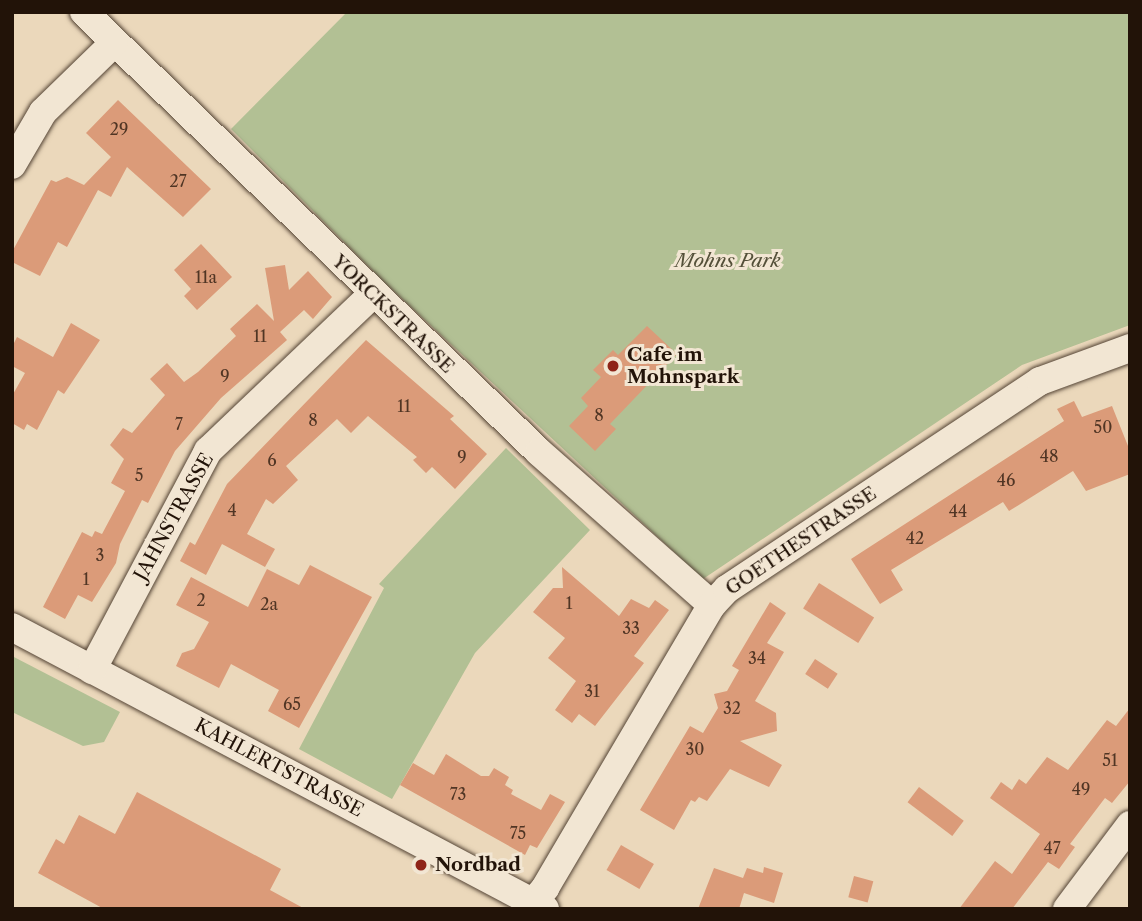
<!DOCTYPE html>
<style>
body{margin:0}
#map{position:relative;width:1142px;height:921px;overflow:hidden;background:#ebd8bb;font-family:"Libre Caslon Text",serif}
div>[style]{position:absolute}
.green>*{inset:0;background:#b2c094}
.building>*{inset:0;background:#db9b79;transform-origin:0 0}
.roads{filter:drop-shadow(0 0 2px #544435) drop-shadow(0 0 2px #544435)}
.minor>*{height:28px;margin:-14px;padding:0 14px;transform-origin:14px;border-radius:14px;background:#f2e6d3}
.dots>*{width:19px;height:19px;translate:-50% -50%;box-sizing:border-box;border:4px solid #f2e6d3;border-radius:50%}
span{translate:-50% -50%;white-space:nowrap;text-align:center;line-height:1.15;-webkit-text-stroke:6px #f2e6d3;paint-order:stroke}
.number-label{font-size:16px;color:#503524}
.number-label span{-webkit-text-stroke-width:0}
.park-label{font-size:19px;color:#545039;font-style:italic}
.street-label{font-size:19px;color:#221308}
.poi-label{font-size:19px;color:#221308;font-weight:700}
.left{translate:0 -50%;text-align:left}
.frame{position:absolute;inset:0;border:14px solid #221308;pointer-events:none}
</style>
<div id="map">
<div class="green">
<div style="clip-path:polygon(347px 12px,1130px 12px,1130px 325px,1022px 365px,703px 579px,383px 281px,231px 129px)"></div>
<div style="clip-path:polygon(506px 448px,590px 530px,475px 653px,392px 799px,299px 749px,384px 588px,379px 584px)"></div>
<div style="clip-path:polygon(12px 656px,120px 712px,104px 742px,83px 746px,12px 712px)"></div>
</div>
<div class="building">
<div style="clip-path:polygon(118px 100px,211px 189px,183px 217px,127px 167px,111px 197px,98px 190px,67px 247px,58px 242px,40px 276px,12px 262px,12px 252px,51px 180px,56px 182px,67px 177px,84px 185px,111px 157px,86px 133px)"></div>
<div style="clip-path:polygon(201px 244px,232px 277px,197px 310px,184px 296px,191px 289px,174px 270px)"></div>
<div style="clip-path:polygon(285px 265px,289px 290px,308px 271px,332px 297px,313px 319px,304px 310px,280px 332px,287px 340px,221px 398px,175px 451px,148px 503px,142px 500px,120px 544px,116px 563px,92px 602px,78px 595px,65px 619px,43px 607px,82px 532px,92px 537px,95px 531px,102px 534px,125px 491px,111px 483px,124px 459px,110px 445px,123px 428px,132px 433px,165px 395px,150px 379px,167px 363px,184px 382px,198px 372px,236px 336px,230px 329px,257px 304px,274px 321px,265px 268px)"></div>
<div style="clip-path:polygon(71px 323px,100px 340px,64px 394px,58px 390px,37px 430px,27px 424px,24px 430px,12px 423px,12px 396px,25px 373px,12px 366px,12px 347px,17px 337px,53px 357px)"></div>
<div style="clip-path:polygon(647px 326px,677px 354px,610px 424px,616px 429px,595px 451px,569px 426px,588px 406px,581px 398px,601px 377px,593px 370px,613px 350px,618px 355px)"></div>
<div style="clip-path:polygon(366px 340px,454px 416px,450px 419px,487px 454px,455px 489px,432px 467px,426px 473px,413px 460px,417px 457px,368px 416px,351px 433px,337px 419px,286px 466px,298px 480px,273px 504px,266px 499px,247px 534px,275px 549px,265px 567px,222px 544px,206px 575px,180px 561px,190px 542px,195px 545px,227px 484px)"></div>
<div style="clip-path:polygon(1074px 401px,1082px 417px,1112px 406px,1130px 451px,1130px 474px,1086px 491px,1073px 471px,1009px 511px,1003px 502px,891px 570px,903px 590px,880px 604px,851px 559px,1064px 421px,1057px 409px)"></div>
<div style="clip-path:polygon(310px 565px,372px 597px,299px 728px,268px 711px,279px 690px,231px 664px,219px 688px,176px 666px,182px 653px,194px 649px,209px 622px,176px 605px,191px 577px,248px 607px,267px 569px,299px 585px)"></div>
<div style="clip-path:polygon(562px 567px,619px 616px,631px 599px,649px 608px,655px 600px,669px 610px,634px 656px,644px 663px,595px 726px,579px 714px,572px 723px,555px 710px,576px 681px,548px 658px,565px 638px,533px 612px,553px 588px,563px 588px)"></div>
<div style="left:819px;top:583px;width:65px;height:30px;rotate:32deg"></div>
<div style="clip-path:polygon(770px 602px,786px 613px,767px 643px,784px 652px,755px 701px,776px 713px,777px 731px,740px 741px,782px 765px,769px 787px,730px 769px,707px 801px,699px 797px,695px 802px,691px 800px,674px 830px,640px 810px,690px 726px,703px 733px,718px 708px,714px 694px,727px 691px,739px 670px,732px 666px)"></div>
<div style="left:815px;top:659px;width:27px;height:18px;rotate:33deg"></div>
<div style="clip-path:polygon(1130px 708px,1130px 781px,1112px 803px,1105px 798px,1070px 844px,1075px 847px,1059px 869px,1048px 862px,1012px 909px,959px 909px,995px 861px,1012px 874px,1040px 834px,990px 798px,1001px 782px,1012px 790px,1019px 779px,1026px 784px,1047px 757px,1068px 770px,1107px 720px,1116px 726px)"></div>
<div style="clip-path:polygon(446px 754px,481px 776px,489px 776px,494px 768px,509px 777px,505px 785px,513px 790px,511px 794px,541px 810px,550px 794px,565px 802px,537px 848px,530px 845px,525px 855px,400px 785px,413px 763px,434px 775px)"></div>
<div style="left:919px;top:787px;width:56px;height:19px;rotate:37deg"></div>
<div style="clip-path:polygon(137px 792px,281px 869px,270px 890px,305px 909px,104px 909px,38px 873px,56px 839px,64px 844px,79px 815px,115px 834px)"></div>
<div style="left:621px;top:845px;width:38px;height:29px;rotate:30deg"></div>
<div style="clip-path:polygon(764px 867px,783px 873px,774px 903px,744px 893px,739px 909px,698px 909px,714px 868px,743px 878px,747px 868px,763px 873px)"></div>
<div style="left:854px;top:876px;width:20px;height:22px;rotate:15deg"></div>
</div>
<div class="roads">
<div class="minor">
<div style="left:84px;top:12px;width:633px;rotate:44.04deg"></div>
<div style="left:539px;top:452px;width:231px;rotate:41.5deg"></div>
<div style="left:12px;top:165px;width:61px;rotate:-59.7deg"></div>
<div style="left:43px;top:112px;width:99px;rotate:-44.2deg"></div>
<div style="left:12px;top:627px;width:603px;rotate:27.88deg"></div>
<div style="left:92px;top:670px;width:248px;rotate:-62.1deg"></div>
<div style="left:208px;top:451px;width:226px;rotate:-43.6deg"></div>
<div style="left:527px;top:909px;width:28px;rotate:-49deg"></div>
<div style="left:545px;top:888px;width:329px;rotate:-59.5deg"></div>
<div style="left:712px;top:605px;width:22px;rotate:-47deg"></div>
<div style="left:727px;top:589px;width:376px;rotate:-33.6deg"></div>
<div style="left:1040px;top:381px;width:96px;rotate:-20.1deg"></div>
<div style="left:1067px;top:909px;width:105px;rotate:-53.1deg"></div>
</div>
</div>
<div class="dots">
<div style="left:613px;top:366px;background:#8f2418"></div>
<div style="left:421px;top:865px;background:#8f2418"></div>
</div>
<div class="number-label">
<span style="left:119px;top:129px">29</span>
<span style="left:178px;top:181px">27</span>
<span style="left:206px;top:277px">11a</span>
<span style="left:260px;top:336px">11</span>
<span style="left:225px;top:376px">9</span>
<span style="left:404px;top:406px">11</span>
<span style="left:599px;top:415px">8</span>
<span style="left:313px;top:420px">8</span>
<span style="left:179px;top:424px">7</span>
<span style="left:1103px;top:427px">50</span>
<span style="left:1049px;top:456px">48</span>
<span style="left:462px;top:457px">9</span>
<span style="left:272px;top:460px">6</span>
<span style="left:139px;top:475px">5</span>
<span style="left:1006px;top:480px">46</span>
<span style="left:232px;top:510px">4</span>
<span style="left:958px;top:511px">44</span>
<span style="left:915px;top:538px">42</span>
<span style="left:100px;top:555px">3</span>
<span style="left:86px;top:579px">1</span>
<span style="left:201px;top:600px">2</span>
<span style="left:569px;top:603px">1</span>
<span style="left:269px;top:604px">2a</span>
<span style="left:631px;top:628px">33</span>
<span style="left:757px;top:658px">34</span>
<span style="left:592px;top:691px">31</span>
<span style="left:292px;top:704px">65</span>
<span style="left:732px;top:708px">32</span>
<span style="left:695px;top:749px">30</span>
<span style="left:1110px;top:760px">51</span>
<span style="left:1081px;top:789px">49</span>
<span style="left:458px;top:794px">73</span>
<span style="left:518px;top:833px">75</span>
<span style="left:1052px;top:848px">47</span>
</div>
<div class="park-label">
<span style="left:728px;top:261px">Mohns Park</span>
</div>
<div class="street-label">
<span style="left:393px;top:314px;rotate:44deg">YORCKSTRASSE</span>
<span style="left:174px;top:517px;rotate:-61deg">JAHNSTRASSE</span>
<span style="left:801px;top:541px;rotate:-34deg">GOETHESTRASSE</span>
<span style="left:279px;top:768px;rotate:28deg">KAHLERTSTRASSE</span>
</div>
<div class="poi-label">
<span class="left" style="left:627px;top:366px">Cafe im<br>Mohnspark</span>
<span class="left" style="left:435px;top:865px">Nordbad</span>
</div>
<div class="frame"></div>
</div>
